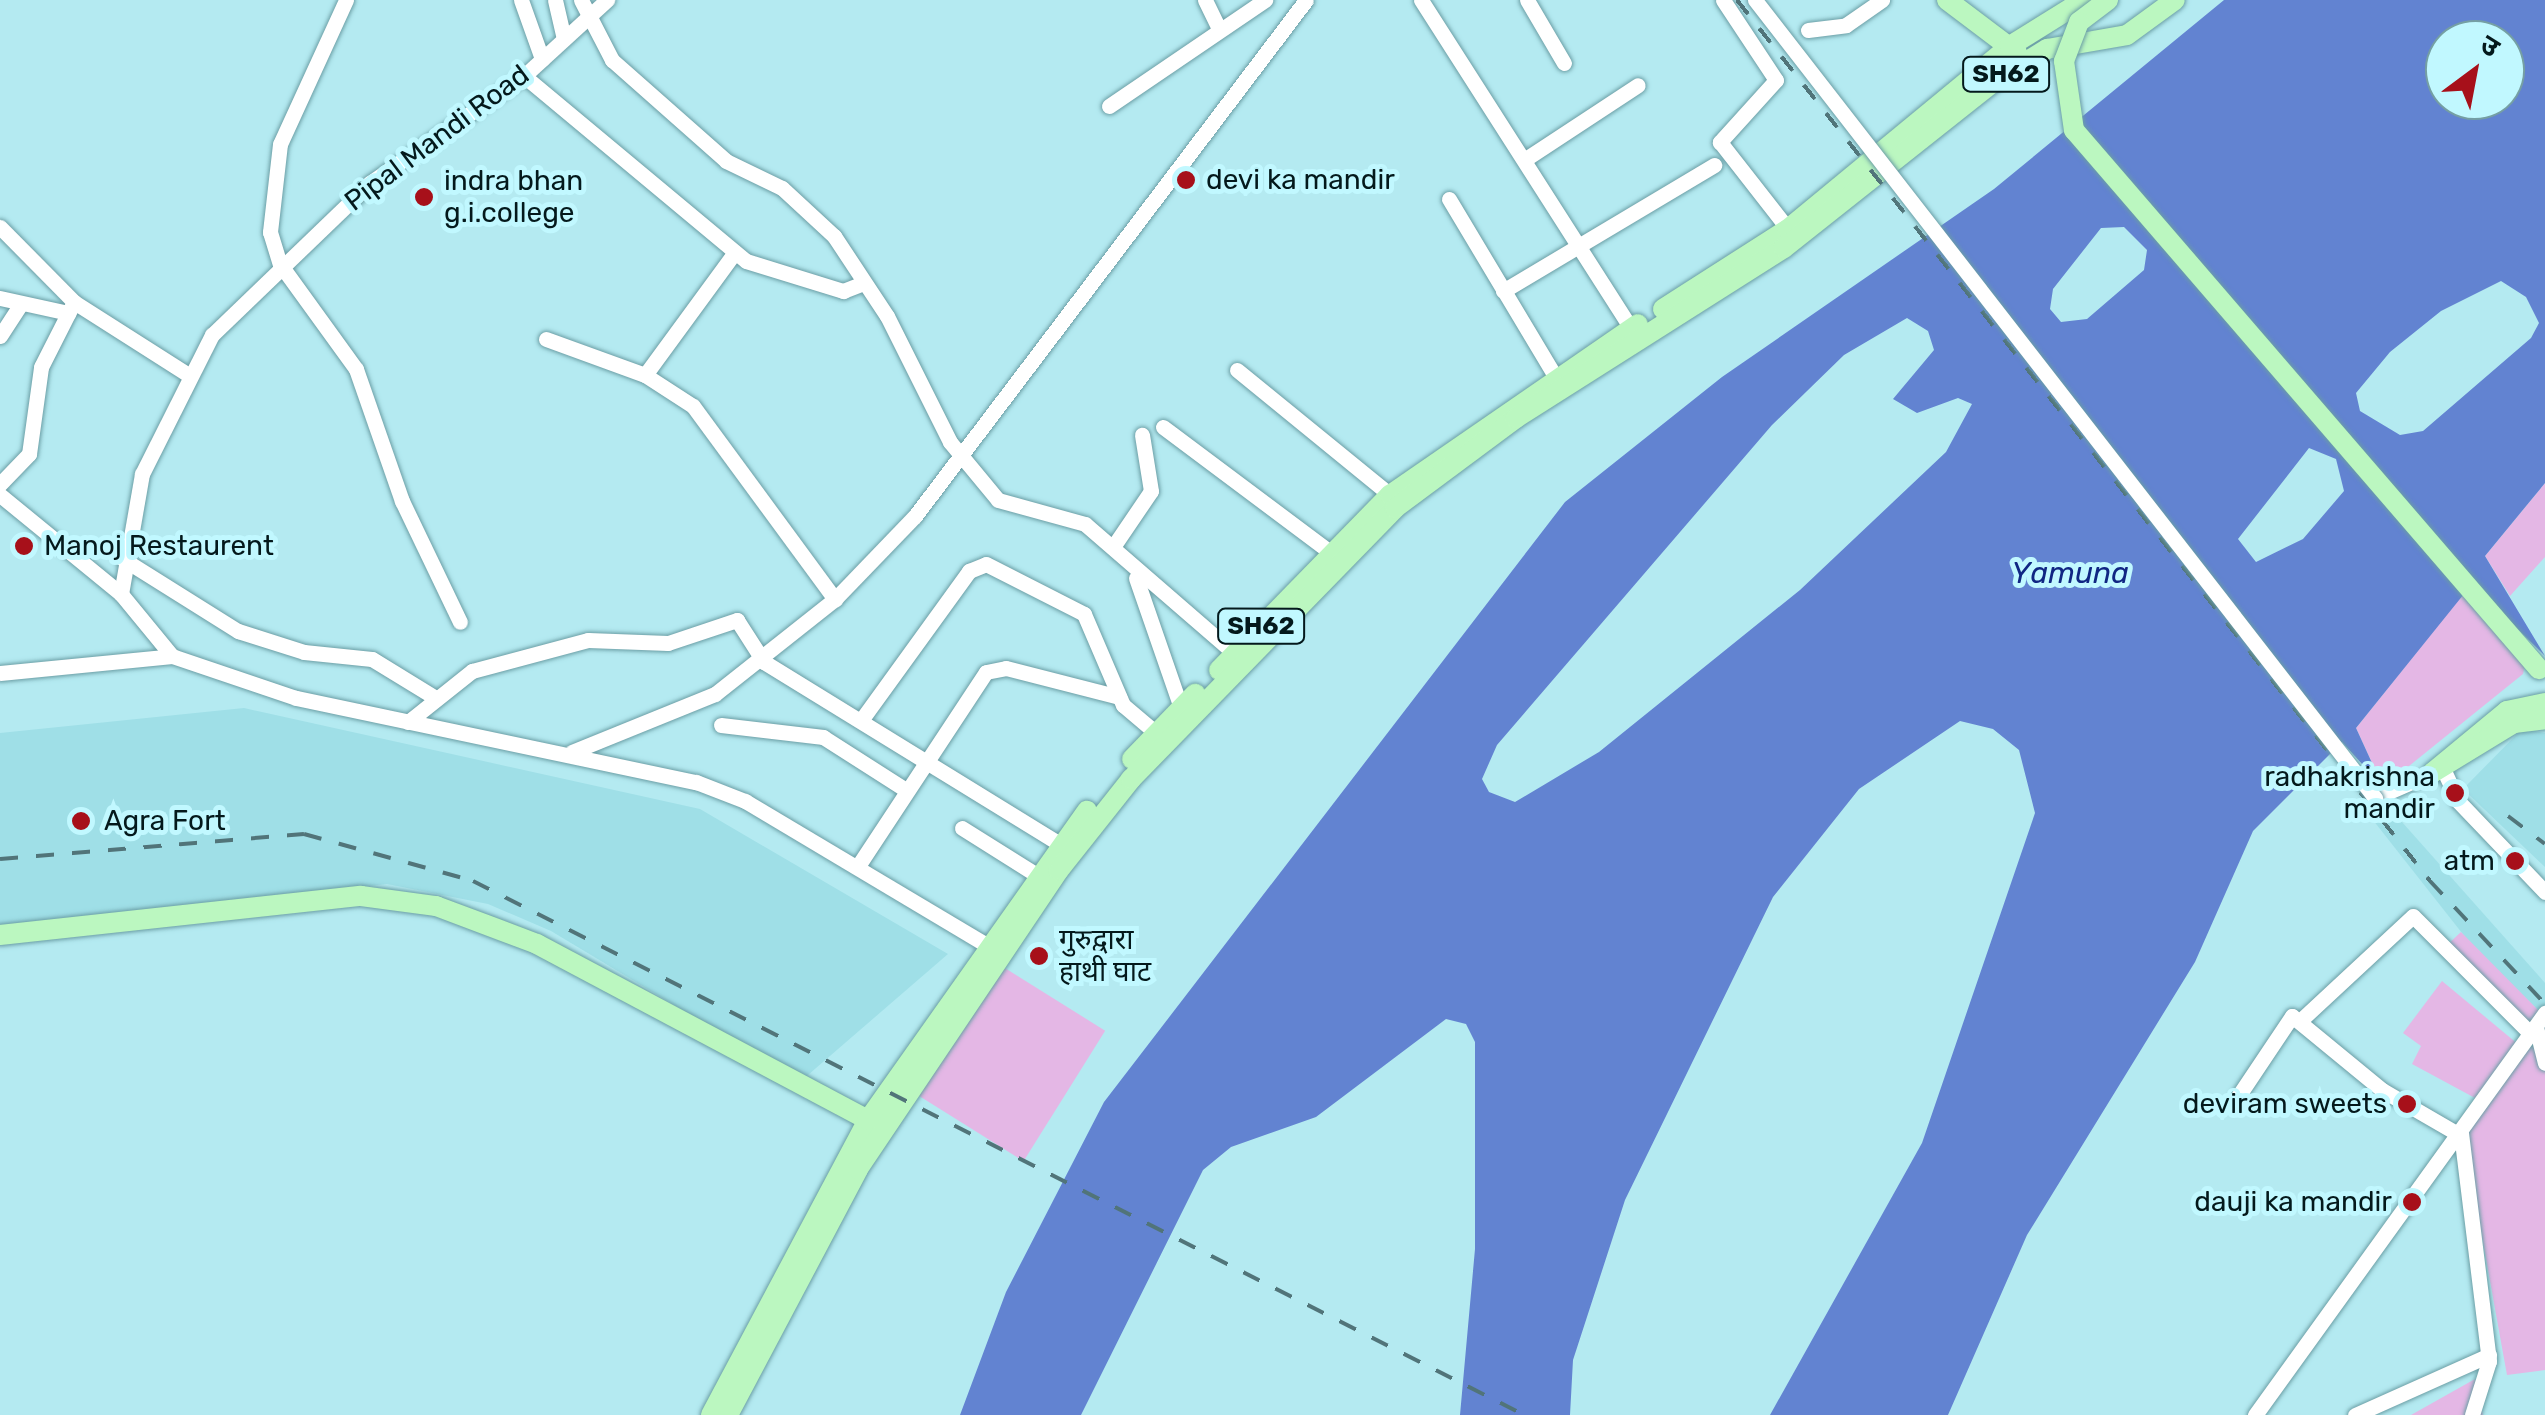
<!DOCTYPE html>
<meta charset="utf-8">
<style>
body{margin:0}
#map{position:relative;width:2545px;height:1415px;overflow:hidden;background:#b4eaf1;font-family:Rubik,"Noto Sans Devanagari",sans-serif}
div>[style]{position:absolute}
.built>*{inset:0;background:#9fdfe7}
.green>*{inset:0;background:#e4b7e5;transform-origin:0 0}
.water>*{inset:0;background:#6283d1}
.roads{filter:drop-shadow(0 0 2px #6b9ea5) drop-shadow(0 0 2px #6b9ea5)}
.minor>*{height:15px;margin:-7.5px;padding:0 7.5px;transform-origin:7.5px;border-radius:7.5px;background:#fff}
.major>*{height:20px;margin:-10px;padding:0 10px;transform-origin:10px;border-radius:10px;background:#bbf7c0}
.rail>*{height:4px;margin-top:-2px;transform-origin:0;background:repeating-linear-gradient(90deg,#517479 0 18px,transparent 0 36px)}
.bridges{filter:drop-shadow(0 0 2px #6b9ea5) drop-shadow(0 0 2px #6b9ea5)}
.minor-bridge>*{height:15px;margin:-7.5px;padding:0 7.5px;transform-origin:7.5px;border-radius:7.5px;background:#fff}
.major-bridge>*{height:20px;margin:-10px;padding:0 10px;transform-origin:10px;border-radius:10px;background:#bbf7c0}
.dots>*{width:28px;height:28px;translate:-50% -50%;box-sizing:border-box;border:5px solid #c1f8ff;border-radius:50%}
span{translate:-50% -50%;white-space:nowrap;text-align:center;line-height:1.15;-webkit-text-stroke:10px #c1f8ff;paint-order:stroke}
.shield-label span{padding:2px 8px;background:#c1f8ff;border:2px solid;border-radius:8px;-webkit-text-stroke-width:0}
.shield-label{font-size:25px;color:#04191c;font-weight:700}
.street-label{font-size:28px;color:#04191c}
.poi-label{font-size:28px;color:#04191c}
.left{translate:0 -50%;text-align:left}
.right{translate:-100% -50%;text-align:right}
.water-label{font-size:30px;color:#102783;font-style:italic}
.north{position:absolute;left:2425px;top:20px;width:100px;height:100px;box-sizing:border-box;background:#c1f8ff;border:2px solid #759fa4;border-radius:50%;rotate:32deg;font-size:28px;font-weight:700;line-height:40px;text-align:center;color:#04191c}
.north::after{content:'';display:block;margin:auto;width:35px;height:45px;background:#a7101a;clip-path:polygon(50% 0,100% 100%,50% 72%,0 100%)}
</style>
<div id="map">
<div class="built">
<div style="clip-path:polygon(244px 708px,700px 809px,948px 954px,801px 1081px,551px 931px,488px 904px,387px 884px,0 926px,0 733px)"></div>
<div style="clip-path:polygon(2522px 729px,2545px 733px,2545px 867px,2463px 789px)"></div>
<div style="clip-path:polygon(2386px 804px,2545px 983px,2545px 1017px,2473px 947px,2369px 815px)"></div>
</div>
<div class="green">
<div style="clip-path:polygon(2545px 483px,2545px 557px,2510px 596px,2485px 556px)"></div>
<div style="clip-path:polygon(2472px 583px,2529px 645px,2523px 674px,2383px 787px,2356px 728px)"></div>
<div style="clip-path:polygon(2461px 932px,2545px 1017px,2545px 1370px,2507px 1375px,2467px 1154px,2466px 1131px,2488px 1105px,2412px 1064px,2421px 1046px,2403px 1033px,2442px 981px,2519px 1045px,2530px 1029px,2446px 946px)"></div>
<div style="left:1000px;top:965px;width:124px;height:154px;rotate:32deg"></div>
<div style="clip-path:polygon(2475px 1379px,2483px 1415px,2411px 1415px)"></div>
</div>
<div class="water">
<div style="clip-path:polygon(evenodd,2224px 0,2545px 0,2545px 483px,2485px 556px,2545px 656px,2472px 584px,2356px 728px,2383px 787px,2342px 742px,2253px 831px,2195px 962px,2027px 1235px,1948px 1415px,1770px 1415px,1922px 1143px,2035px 813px,2019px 750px,1993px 729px,1960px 721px,1859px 789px,1773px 897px,1625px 1200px,1573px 1360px,1570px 1415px,1460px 1415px,1475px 1249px,1475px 1042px,1466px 1024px,1446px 1019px,1316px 1117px,1231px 1147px,1203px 1170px,1081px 1415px,960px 1415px,1006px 1292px,1104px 1102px,1565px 502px,1722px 377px,1994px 189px,2224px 0,2445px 40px,2505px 40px,2505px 100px,2445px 100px,2445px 40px,2224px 0,2124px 227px,2147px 250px,2144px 270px,2087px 319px,2061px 322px,2050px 309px,2053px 289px,2101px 228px,2124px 227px,2224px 0,2501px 281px,2526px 297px,2539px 323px,2531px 338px,2423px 431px,2400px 435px,2360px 411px,2356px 393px,2390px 352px,2441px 311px,2501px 281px,2224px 0,1907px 318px,1928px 331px,1934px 350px,1893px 399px,1917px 413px,1958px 398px,1972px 404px,1946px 452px,1800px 590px,1599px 752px,1515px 802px,1489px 792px,1482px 779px,1497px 745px,1772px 425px,1844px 355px,1907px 318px,2224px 0,2309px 448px,2336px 459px,2344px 491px,2303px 539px,2256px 562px,2238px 539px,2309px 448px)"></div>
</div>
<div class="roads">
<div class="minor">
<div style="left:346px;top:0;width:158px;rotate:114.6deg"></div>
<div style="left:280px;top:144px;width:89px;rotate:96.5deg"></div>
<div style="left:270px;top:232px;width:34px;rotate:73deg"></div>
<div style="left:280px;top:264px;width:130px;rotate:54.1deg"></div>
<div style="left:356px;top:369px;width:140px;rotate:70.8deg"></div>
<div style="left:402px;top:501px;width:134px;rotate:64.4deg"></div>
<div style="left:521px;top:0;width:63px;rotate:70.4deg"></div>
<div style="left:555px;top:0;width:39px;rotate:77deg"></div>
<div style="left:581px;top:0;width:68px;rotate:62.7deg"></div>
<div style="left:612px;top:60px;width:152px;rotate:41.5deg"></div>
<div style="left:726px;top:161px;width:62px;rotate:25.7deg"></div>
<div style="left:782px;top:188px;width:71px;rotate:42.7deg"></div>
<div style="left:834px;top:236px;width:96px;rotate:56.5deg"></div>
<div style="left:887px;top:316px;width:141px;rotate:63.4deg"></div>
<div style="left:950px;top:442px;width:75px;rotate:50.4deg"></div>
<div style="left:998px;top:500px;width:90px;rotate:15.4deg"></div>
<div style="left:1085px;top:524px;width:198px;rotate:40.9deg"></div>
<div style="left:1205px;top:0;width:30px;rotate:64deg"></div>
<div style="left:1421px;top:0;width:390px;rotate:57.4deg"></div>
<div style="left:1527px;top:0;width:73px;rotate:59.6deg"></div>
<div style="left:1723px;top:0;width:96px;rotate:56.5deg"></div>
<div style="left:1776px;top:80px;width:84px;rotate:132.1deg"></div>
<div style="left:1720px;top:142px;width:110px;rotate:52deg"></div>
<div style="left:1808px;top:30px;width:38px;rotate:-7deg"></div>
<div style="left:1846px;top:25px;width:44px;rotate:-34.8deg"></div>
<div style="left:524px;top:76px;width:289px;rotate:39.8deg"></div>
<div style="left:746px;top:261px;width:102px;rotate:17.2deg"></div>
<div style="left:843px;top:291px;width:22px;rotate:-21deg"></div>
<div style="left:1109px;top:106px;width:189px;rotate:-34.2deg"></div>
<div style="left:1524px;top:160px;width:136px;rotate:-33.3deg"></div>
<div style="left:1449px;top:199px;width:206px;rotate:59.1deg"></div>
<div style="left:0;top:227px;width:105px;rotate:45.4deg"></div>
<div style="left:74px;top:302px;width:134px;rotate:32.5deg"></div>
<div style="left:1503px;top:291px;width:246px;rotate:-30.8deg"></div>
<div style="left:0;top:298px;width:70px;rotate:12.4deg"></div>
<div style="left:0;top:336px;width:37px;rotate:-57deg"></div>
<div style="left:546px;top:339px;width:105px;rotate:20deg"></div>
<div style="left:645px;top:375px;width:57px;rotate:32.9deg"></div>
<div style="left:693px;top:406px;width:240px;rotate:53.7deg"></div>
<div style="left:1237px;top:370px;width:198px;rotate:39.2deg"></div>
<div style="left:645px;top:375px;width:152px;rotate:-53.8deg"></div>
<div style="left:1163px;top:427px;width:209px;rotate:36.8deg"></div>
<div style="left:0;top:484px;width:42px;rotate:-46deg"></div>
<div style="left:29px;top:454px;width:88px;rotate:-82.1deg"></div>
<div style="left:41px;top:367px;width:73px;rotate:-63.1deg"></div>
<div style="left:0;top:495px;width:156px;rotate:39.3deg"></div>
<div style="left:121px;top:594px;width:80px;rotate:50.6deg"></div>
<div style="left:172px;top:656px;width:131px;rotate:18.7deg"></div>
<div style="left:296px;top:698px;width:409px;rotate:11.9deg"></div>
<div style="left:696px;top:782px;width:53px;rotate:21.2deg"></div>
<div style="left:745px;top:801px;width:283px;rotate:30.8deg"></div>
<div style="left:1115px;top:544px;width:64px;rotate:-55.8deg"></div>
<div style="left:1151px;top:491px;width:57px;rotate:-99.1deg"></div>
<div style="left:123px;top:559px;width:136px;rotate:32.1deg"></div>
<div style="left:238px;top:631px;width:69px;rotate:17.7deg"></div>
<div style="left:304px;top:652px;width:68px;rotate:5.9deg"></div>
<div style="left:372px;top:659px;width:73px;rotate:31.5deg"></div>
<div style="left:1136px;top:578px;width:138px;rotate:70.9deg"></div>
<div style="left:121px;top:594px;width:122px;rotate:-80.1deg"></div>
<div style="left:142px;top:474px;width:156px;rotate:-63.3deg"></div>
<div style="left:212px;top:335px;width:219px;rotate:-43.9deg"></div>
<div style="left:370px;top:183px;width:188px;rotate:-34.8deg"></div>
<div style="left:524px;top:76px;width:113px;rotate:-42.5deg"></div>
<div style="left:0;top:673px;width:173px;rotate:-5.6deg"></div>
<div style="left:862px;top:719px;width:183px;rotate:-54.1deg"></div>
<div style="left:969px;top:571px;width:18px;rotate:-22deg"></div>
<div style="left:986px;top:564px;width:110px;rotate:27deg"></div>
<div style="left:1084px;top:614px;width:99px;rotate:66.8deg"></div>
<div style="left:1123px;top:705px;width:43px;rotate:40.3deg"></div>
<div style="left:408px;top:722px;width:82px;rotate:-38.6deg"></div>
<div style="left:472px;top:671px;width:120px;rotate:-15deg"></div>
<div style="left:588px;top:640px;width:80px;rotate:2.1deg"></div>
<div style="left:668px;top:643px;width:73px;rotate:-18.4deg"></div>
<div style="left:737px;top:620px;width:50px;rotate:57.3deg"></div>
<div style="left:764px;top:662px;width:347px;rotate:31.6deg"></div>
<div style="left:721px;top:725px;width:103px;rotate:6.7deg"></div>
<div style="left:823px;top:737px;width:98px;rotate:32.6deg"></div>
<div style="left:572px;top:752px;width:154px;rotate:-22.1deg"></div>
<div style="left:715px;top:694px;width:153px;rotate:-38.4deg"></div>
<div style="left:835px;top:599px;width:115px;rotate:-46.1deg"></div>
<div style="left:915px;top:516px;width:647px;rotate:-52.85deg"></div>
<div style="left:2445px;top:773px;width:31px;rotate:65deg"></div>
<div style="left:2458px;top:801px;width:126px;rotate:46.3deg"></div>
<div style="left:2375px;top:798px;width:62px;rotate:-23.7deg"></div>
<div style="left:962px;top:828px;width:89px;rotate:32.1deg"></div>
<div style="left:858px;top:866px;width:232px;rotate:-56.6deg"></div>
<div style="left:986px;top:672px;width:20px;rotate:-11deg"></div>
<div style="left:1006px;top:668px;width:117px;rotate:14.4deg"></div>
<div style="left:2302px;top:1019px;width:151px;rotate:-42.9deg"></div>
<div style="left:2413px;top:916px;width:167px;rotate:45deg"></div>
<div style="left:2536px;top:1027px;width:37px;rotate:76deg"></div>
<div style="left:2233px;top:1104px;width:106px;rotate:-56.2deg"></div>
<div style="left:2292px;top:1016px;width:117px;rotate:39.4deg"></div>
<div style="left:2382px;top:1090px;width:88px;rotate:30.1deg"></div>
<div style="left:2461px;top:1133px;width:230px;rotate:83deg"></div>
<div style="left:2489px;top:1361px;width:57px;rotate:107.5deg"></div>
<div style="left:2255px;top:1415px;width:496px;rotate:-54.2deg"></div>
<div style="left:2355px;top:1415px;width:147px;rotate:-24.1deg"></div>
</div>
<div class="major">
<div style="left:1947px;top:0;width:88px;rotate:37.1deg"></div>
<div style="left:1663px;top:309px;width:148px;rotate:-32.6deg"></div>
<div style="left:1788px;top:229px;width:288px;rotate:-39.5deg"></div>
<div style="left:2010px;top:46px;width:87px;rotate:-31.9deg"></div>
<div style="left:1219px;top:670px;width:245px;rotate:-45.7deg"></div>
<div style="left:1390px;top:495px;width:301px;rotate:-34.6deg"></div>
<div style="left:2545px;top:703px;width:39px;rotate:168deg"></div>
<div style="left:2507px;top:711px;width:97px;rotate:140.4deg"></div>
<div style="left:2432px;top:773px;width:96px;rotate:-31.4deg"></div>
<div style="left:2514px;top:723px;width:31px;rotate:-7deg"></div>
<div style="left:1132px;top:759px;width:91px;rotate:-45.9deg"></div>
<div style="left:0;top:935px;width:363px;rotate:-6.2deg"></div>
<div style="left:361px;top:896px;width:76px;rotate:7.6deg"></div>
<div style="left:436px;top:906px;width:108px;rotate:20.6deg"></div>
<div style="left:537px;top:944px;width:375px;rotate:28deg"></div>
<div style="left:711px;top:1415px;width:334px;rotate:-62deg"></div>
<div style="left:868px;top:1120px;width:379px;rotate:-54.7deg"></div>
<div style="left:728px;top:1415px;width:278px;rotate:-62.1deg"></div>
<div style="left:858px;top:1169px;width:360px;rotate:-56.1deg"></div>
<div style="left:1059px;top:870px;width:116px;rotate:-51.6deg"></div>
<div style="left:1131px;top:779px;width:378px;rotate:-45.7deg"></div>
<div style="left:1395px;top:508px;width:151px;rotate:-36.6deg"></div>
<div style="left:1516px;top:418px;width:317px;rotate:-32.4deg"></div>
<div style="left:1784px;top:248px;width:265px;rotate:-38.4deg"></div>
<div style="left:1992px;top:83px;width:65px;rotate:-31.7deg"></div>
<div style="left:2047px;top:49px;width:81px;rotate:-9.9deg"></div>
<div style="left:2127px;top:35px;width:59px;rotate:-36.1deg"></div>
</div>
</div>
<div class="rail">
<div style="left:1737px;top:0;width:1121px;rotate:51.81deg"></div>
<div style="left:2430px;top:881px;width:168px;rotate:46.9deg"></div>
<div style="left:2508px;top:816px;width:46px;rotate:37.1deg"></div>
<div style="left:0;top:859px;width:305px;rotate:-4.7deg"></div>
<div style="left:304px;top:834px;width:175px;rotate:15.5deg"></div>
<div style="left:473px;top:881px;width:1179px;rotate:26.93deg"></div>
</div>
<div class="bridges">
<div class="minor-bridge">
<div style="left:1755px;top:0;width:1011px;rotate:52.15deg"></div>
</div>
<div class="major-bridge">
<div style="left:2108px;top:0;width:36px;rotate:143deg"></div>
<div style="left:2079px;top:22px;width:42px;rotate:111deg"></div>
<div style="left:2064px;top:61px;width:70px;rotate:81.8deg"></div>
<div style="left:2074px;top:130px;width:712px;rotate:49.22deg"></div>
</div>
</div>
<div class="dots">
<div style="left:1186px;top:180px;background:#a7101a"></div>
<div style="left:424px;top:197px;background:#a7101a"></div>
<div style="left:24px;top:546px;background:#a7101a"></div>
<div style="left:2455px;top:793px;background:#a7101a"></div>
<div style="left:81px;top:821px;background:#a7101a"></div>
<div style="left:2515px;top:861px;background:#a7101a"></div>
<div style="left:1039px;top:956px;background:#a7101a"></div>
<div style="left:2407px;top:1104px;background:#a7101a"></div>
<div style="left:2412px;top:1202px;background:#a7101a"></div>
</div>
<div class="shield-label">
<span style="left:2006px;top:74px">SH62</span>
<span style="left:1261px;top:626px">SH62</span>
</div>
<div class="street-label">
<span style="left:437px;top:138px;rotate:-37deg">Pipal Mandi Road</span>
</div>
<div class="poi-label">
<span class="left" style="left:1206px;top:180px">devi ka mandir</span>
<span class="left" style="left:444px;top:197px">indra bhan<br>g.i.college</span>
<span class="left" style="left:44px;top:546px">Manoj Restaurent</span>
<span class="right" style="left:2435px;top:793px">radhakrishna<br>mandir</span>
<span class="left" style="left:104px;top:821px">Agra Fort</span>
<span class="right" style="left:2495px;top:861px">atm</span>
<span class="left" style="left:1059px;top:956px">गुरुद्वारा<br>हाथी घाट</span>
<span class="right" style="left:2387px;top:1104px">deviram sweets</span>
<span class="right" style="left:2392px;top:1202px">dauji ka mandir</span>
</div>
<div class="water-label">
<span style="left:2070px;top:573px">Yamuna</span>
</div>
<div class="north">उ</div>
</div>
